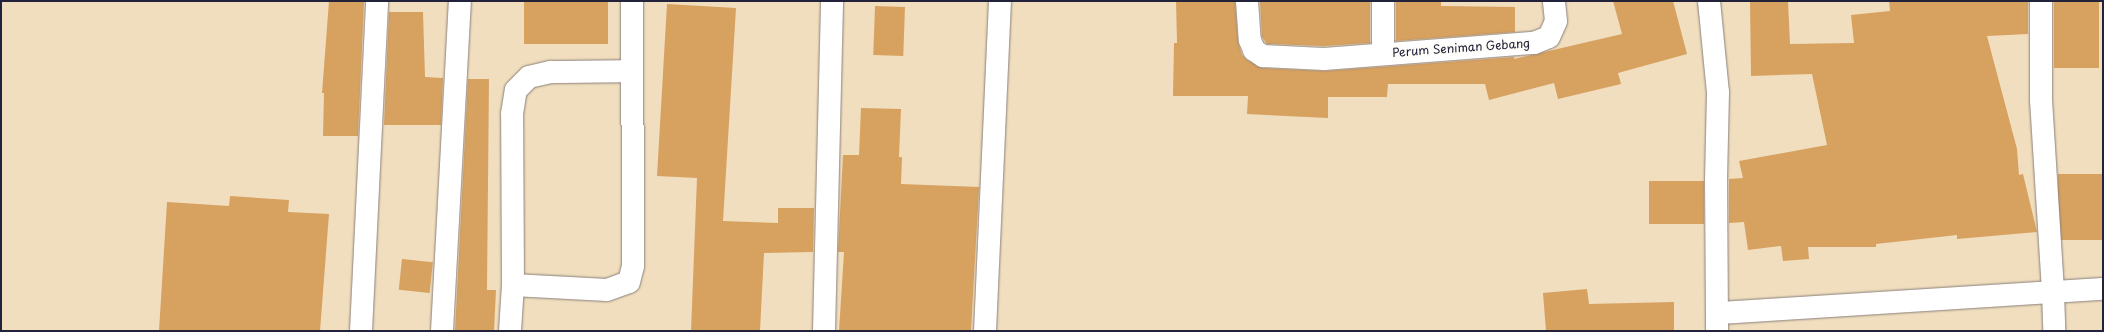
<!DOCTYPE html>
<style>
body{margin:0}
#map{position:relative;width:2104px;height:332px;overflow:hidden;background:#f1debe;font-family:"Playpen Sans",sans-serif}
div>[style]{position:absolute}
.building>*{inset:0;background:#d7a160;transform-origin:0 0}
.roads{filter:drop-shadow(0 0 1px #8a807c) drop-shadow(0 0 1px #8a807c)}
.street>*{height:22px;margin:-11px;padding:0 11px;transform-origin:11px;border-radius:11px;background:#fff}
span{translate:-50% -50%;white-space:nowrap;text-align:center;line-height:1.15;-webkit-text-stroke:4px #fdfcf7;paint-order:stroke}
.street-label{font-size:12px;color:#22223b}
.frame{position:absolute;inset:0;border:2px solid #22223b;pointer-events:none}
</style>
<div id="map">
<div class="building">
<div style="clip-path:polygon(329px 1px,364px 1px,358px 136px,323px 136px,324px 93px,322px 93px)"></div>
<div style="left:524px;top:1px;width:84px;height:43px"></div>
<div style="clip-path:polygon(1176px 1px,1235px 1px,1238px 41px,1242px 55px,1247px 60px,1262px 68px,1325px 71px,1514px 57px,1514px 59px,1622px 34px,1613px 1px,1673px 1px,1687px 54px,1618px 73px,1621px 84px,1558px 99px,1554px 83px,1489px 100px,1485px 84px,1388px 84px,1387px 97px,1328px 97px,1328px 118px,1247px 114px,1248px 96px,1173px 96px,1174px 43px,1177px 43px)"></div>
<div style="clip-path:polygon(1260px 1px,1370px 1px,1370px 43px,1324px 46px,1267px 44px,1262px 37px)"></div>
<div style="clip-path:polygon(1396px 1px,1441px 1px,1441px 6px,1515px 7px,1515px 32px,1396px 41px)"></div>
<div style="clip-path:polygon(1750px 1px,1788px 1px,1790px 44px,1854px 43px,1851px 15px,1890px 11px,1889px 1px,2028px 1px,2028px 34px,1987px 36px,2017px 149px,2019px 175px,2023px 174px,2037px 232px,1957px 239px,1957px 235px,1876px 244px,1876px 247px,1808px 247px,1809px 259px,1783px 261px,1781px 246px,1748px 250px,1744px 222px,1729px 223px,1729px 179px,1743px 178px,1739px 161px,1827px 145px,1812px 74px,1751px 76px)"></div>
<div style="left:2054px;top:1px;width:45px;height:67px"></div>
<div style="clip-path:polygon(667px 4px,736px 8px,723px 221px,778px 223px,778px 208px,814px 208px,813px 252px,764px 253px,760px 331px,691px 331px,697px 178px,657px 176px)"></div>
<div style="left:875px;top:6px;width:30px;height:49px;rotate:2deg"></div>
<div style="clip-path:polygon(389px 12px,423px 12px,425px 77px,443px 78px,441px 125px,384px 125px)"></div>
<div style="clip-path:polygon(468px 79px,489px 79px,487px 290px,496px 290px,494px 331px,455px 331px)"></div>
<div style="clip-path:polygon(861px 108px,901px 109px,899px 157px,902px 157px,901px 184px,979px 187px,971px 331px,839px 331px,844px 252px,838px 252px,843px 155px,859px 155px)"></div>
<div style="left:2058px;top:174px;width:45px;height:66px"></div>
<div style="left:1704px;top:181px;width:43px;height:55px;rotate:90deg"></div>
<div style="clip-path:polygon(230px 196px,289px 200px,288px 212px,329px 214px,320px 331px,159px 331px,167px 202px,229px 206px)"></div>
<div style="left:402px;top:259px;width:31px;height:31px;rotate:6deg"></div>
<div style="clip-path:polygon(1587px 289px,1589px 304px,1674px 302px,1674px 331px,1546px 331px,1543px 293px)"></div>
</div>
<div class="roads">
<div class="street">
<div style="left:1247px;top:1px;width:39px;rotate:86deg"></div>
<div style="left:1250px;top:40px;width:11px;rotate:68deg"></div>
<div style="left:1254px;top:50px;width:11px;rotate:34deg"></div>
<div style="left:1263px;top:56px;width:61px;rotate:2.8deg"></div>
<div style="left:1324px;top:59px;width:211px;rotate:-4.4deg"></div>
<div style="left:1534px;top:43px;width:16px;rotate:-22deg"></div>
<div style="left:1549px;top:37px;width:17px;rotate:-66deg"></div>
<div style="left:1556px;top:21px;width:20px;rotate:-96deg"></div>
<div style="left:1383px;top:1px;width:52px;rotate:90deg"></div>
<div style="left:1709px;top:1px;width:91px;rotate:84.4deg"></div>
<div style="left:1718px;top:92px;width:86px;rotate:91.3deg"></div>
<div style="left:1716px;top:178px;width:153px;rotate:89.6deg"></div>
<div style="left:2041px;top:1px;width:99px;rotate:90deg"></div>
<div style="left:2041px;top:100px;width:193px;rotate:86.4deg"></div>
<div style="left:2053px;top:293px;width:38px;rotate:88deg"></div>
<div style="left:513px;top:285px;width:94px;rotate:3deg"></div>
<div style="left:607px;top:290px;width:23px;rotate:-20deg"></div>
<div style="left:629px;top:282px;width:16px;rotate:-76deg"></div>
<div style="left:633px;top:266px;width:265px;rotate:-90.2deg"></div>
<div style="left:1719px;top:313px;width:385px;rotate:-3.6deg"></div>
<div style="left:361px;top:331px;width:330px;rotate:-87.2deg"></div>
<div style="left:442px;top:331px;width:330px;rotate:-86.9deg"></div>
<div style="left:510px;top:331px;width:46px;rotate:-86.3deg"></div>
<div style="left:513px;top:285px;width:171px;rotate:-90.3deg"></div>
<div style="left:512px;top:114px;width:24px;rotate:-81deg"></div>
<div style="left:516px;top:90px;width:18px;rotate:-45deg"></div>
<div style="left:529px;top:77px;width:23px;rotate:-13deg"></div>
<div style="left:551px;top:72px;width:81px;rotate:-0.7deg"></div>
<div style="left:824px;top:331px;width:330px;rotate:-88.6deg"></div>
<div style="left:985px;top:331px;width:330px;rotate:-87.4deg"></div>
</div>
</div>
<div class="street-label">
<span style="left:1461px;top:48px;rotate:-4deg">Perum Seniman Gebang</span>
</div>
<div class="frame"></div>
</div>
